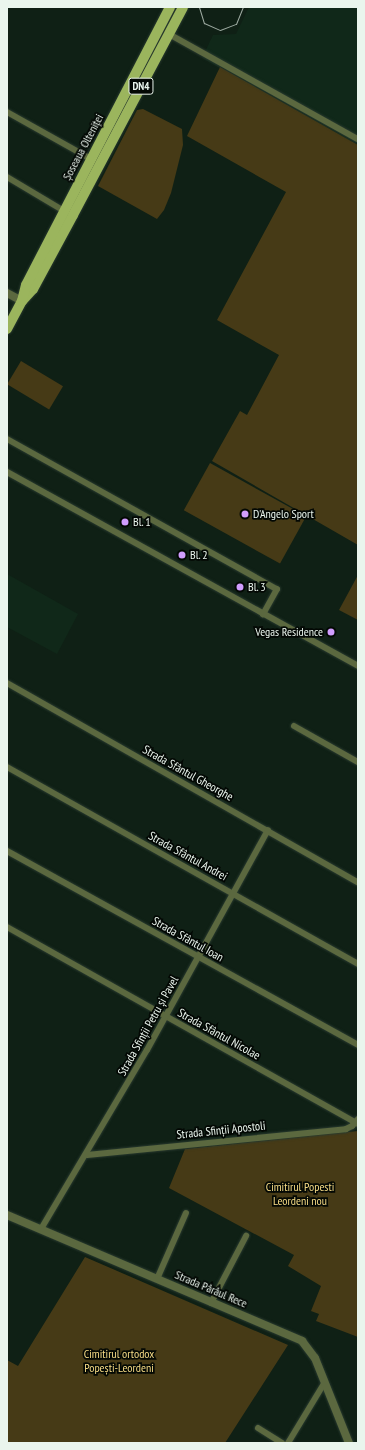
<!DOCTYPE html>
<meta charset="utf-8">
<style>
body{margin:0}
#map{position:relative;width:365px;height:1450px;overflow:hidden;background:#0f2015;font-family:"PT Sans Narrow",sans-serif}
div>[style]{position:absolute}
.built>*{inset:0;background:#102819}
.green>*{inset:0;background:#463a16;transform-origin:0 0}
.roads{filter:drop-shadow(0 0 1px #293a2f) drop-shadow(0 0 1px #293a2f)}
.minor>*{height:6px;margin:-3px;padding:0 3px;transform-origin:3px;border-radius:3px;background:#5b683f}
.tertiary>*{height:8px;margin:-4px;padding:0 4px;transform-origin:4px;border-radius:4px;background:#5b683f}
.primary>*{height:10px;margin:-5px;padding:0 5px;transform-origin:5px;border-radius:5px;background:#9bb55d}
.tram>*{height:1px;margin:-0.5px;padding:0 0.5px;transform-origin:0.5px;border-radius:0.5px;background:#9eaba2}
.dots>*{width:11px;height:11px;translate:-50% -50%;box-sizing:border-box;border:2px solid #030804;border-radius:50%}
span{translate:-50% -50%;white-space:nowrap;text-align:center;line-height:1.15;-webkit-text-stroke:3.5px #030804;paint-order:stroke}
.shield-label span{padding:1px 3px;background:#030804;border:1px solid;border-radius:3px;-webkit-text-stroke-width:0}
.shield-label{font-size:11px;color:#eaf5ed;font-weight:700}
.street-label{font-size:12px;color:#eaf5ed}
.poi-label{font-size:12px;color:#eaf5ed}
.left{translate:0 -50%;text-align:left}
.right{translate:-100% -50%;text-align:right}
.park-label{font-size:12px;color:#f8dc86}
.frame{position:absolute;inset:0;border:8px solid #eaf5ed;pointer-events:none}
</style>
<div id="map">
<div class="built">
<div style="clip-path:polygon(249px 7px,358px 7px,357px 145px,202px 58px,213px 35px,236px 34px)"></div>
<div style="clip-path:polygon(7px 574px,78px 614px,57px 654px,7px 627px)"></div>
</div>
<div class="green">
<div style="clip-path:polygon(220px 67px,358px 145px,358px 545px,212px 461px,240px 411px,247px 415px,279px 355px,217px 320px,286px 192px,187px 136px)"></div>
<div style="clip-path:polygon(143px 109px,182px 129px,183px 145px,171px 193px,164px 210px,157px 219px,98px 186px,137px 110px)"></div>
<div style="left:21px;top:361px;width:49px;height:27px;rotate:31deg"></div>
<div style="left:210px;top:463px;width:110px;height:54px;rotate:29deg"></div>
<div style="clip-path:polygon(358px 575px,358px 620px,339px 610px)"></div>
<div style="clip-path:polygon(358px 1131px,358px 1337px,316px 1321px,319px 1314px,311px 1311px,321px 1286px,288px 1266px,294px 1255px,169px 1188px,185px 1149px)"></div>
<div style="clip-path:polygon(85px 1257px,288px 1345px,225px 1443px,7px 1443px,7px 1360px,18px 1366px)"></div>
</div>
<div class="roads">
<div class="minor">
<div style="left:169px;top:34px;width:216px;rotate:29.1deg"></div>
<div style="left:7px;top:112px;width:98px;rotate:29.2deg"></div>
<div style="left:7px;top:177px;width:66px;rotate:30.8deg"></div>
<div style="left:7px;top:439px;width:309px;rotate:29.1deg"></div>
<div style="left:277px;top:589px;width:29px;rotate:119deg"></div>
<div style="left:7px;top:472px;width:401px;rotate:28.9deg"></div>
<div style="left:7px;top:683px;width:403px;rotate:29.6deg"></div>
<div style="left:294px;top:726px;width:73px;rotate:29.4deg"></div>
<div style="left:7px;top:767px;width:403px;rotate:29.3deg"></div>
<div style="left:7px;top:851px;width:401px;rotate:28.9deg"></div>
<div style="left:7px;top:927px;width:403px;rotate:29.3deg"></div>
<div style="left:87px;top:1155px;width:260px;rotate:-5.7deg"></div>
<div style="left:346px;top:1129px;width:7px;rotate:-27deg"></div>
<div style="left:352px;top:1126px;width:9px;rotate:-49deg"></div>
<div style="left:41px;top:1229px;width:208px;rotate:-59.4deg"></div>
<div style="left:147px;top:1050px;width:251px;rotate:-61.2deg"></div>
<div style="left:157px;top:1279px;width:72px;rotate:-66.3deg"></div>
<div style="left:211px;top:1303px;width:76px;rotate:-62.4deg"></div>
<div style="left:258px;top:1428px;width:28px;rotate:32deg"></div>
<div style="left:288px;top:1443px;width:71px;rotate:-58.8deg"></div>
</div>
<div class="tertiary">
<div style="left:7px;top:293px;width:17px;rotate:28deg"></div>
<div style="left:7px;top:1215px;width:321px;rotate:23.1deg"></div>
<div style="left:302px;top:1341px;width:21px;rotate:53deg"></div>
<div style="left:315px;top:1358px;width:92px;rotate:68.2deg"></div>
</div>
<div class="primary">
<div style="left:23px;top:300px;width:15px;rotate:-48deg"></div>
<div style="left:33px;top:289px;width:84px;rotate:-61.6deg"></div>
<div style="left:73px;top:215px;width:235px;rotate:-62.1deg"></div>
<div style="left:7px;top:329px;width:32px;rotate:-62deg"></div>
<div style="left:22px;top:301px;width:16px;rotate:-76deg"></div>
<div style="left:26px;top:285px;width:313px;rotate:-62.6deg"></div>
</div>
</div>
<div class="tram">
<div style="left:199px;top:7px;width:17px;rotate:73deg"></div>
<div style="left:204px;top:23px;width:17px;rotate:24deg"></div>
<div style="left:220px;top:30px;width:17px;rotate:-21deg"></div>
<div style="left:236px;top:24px;width:18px;rotate:-68deg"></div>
</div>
<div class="dots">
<div style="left:245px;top:514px;background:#d19dfe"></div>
<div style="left:125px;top:522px;background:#d19dfe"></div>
<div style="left:182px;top:555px;background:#d19dfe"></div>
<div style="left:240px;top:587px;background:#d19dfe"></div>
<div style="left:331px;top:632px;background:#d19dfe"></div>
</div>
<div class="shield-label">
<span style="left:141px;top:86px">DN4</span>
</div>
<div class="street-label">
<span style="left:83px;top:147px;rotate:-62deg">Șoseaua Olteniței</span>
<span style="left:188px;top:773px;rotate:29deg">Strada Sfântul Gheorghe</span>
<span style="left:188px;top:856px;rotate:29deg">Strada Sfântul Andrei</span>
<span style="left:188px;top:939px;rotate:29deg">Strada Sfântul Ioan</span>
<span style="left:148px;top:1026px;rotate:-61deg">Strada Sfinții Petru și Pavel</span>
<span style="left:219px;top:1034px;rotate:29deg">Strada Sfântul Nicolae</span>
<span style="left:221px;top:1130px;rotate:-6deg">Strada Sfinții Apostoli</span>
<span style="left:211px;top:1289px;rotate:23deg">Strada Pârâul Rece</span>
</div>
<div class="poi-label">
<span class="left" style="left:253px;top:514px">D'Angelo Sport</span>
<span class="left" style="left:133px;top:522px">Bl. 1</span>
<span class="left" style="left:190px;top:555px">Bl. 2</span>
<span class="left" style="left:248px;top:587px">Bl. 3</span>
<span class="right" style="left:323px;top:632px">Vegas Residence</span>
</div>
<div class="park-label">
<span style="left:300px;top:1194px">Cimitirul Popesti<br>Leordeni nou</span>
<span style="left:119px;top:1361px">Cimitirul ortodox<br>Popești-Leordeni</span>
</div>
<div class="frame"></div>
</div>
